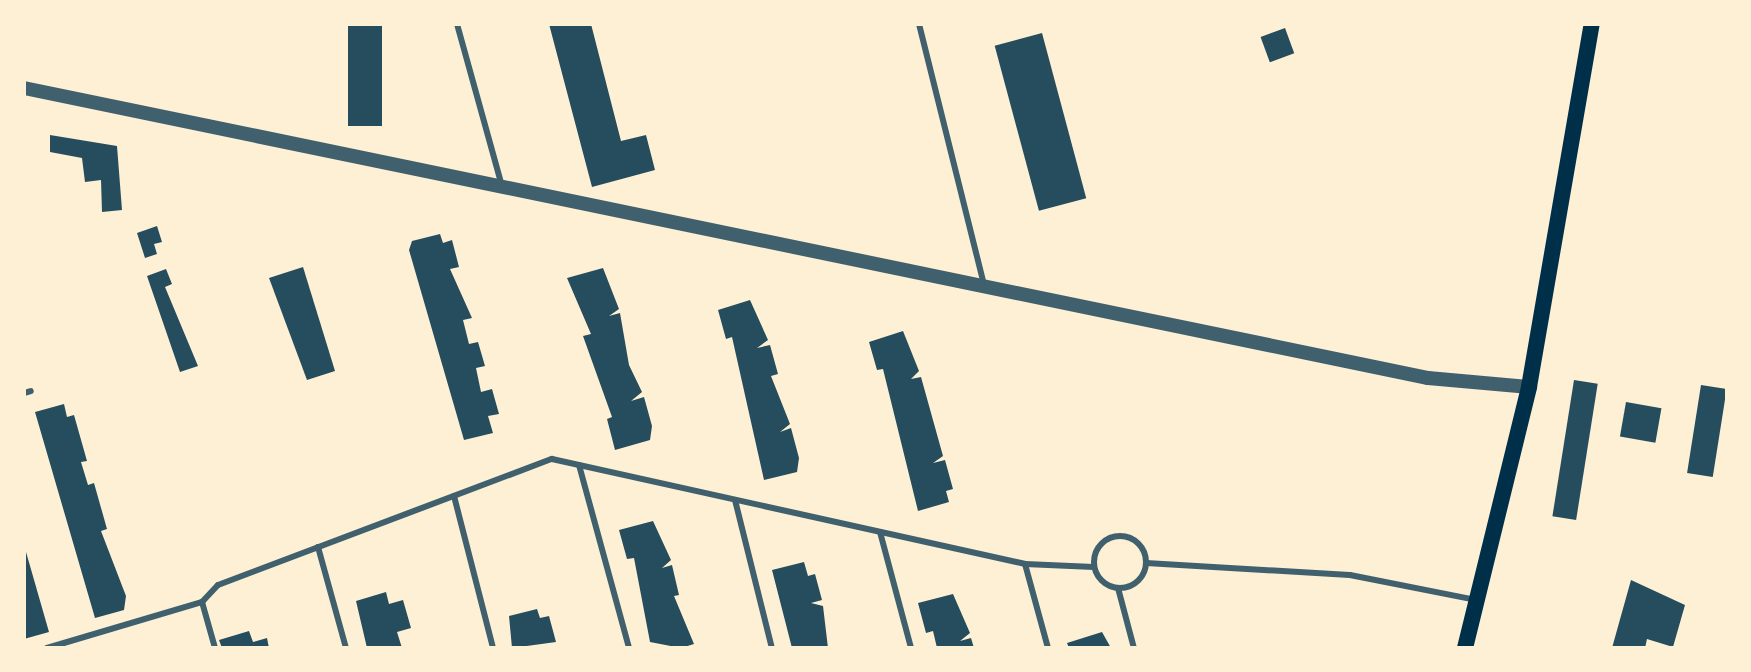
<!DOCTYPE html>
<style>
body{margin:0}
#map{position:relative;width:1751px;height:672px;overflow:hidden;background:#fdf0d5;font-family:"Sofia Sans Condensed",sans-serif}
div>[style]{position:absolute}
.building>*{inset:0;background:#264d5e;transform-origin:0 0}
.service>*{height:6px;margin:-3px;padding:0 3px;transform-origin:3px;border-radius:3px;background:#3f606c}
.service>.ring{margin:-3px;padding:0;box-sizing:content-box;background:none;border:6px solid #3f606c;border-radius:50%}
.tertiary>*{height:14px;margin:-7px;padding:0 7px;transform-origin:7px;border-radius:7px;background:#3f606c}
.secondary>*{height:16px;margin:-8px;padding:0 8px;transform-origin:8px;border-radius:8px;background:#003049}
span{translate:-50% -50%;white-space:nowrap;text-align:center;line-height:1.15;-webkit-text-stroke:6px #fdf0d5;paint-order:stroke}
.frame{position:absolute;inset:0;border:26px solid #fdf0d5;pointer-events:none}
</style>
<div id="map">
<div class="building">
<div style="left:348px;top:24px;width:34px;height:102px"></div>
<div style="clip-path:polygon(549px 24px,591px 24px,621px 141px,646px 135px,655px 170px,592px 187px)"></div>
<div style="left:1285px;top:28px;width:27px;height:26px;rotate:70deg"></div>
<div style="left:1042px;top:33px;width:171px;height:49px;rotate:75deg"></div>
<div style="clip-path:polygon(50px 135px,117px 146px,122px 210px,102px 212px,101px 180px,85px 182px,82px 158px,50px 152px)"></div>
<div style="clip-path:polygon(157px 226px,162px 242px,154px 244px,157px 254px,145px 258px,137px 233px)"></div>
<div style="clip-path:polygon(440px 234px,443px 243px,452px 240px,459px 267px,450px 269px,472px 318px,463px 320px,469px 344px,478px 342px,485px 366px,476px 368px,481px 392px,492px 389px,499px 414px,488px 416px,493px 433px,464px 440px,409px 250px,412px 241px)"></div>
<div style="clip-path:polygon(303px 267px,335px 371px,307px 380px,269px 278px)"></div>
<div style="clip-path:polygon(603px 268px,619px 309px,609px 316px,620px 313px,629px 365px,642px 392px,631px 401px,644px 397px,652px 426px,650px 440px,615px 450px,607px 419px,612px 417px,583px 336px,591px 334px,567px 278px)"></div>
<div style="clip-path:polygon(166px 269px,172px 284px,165px 287px,198px 366px,180px 372px,147px 276px)"></div>
<div style="clip-path:polygon(750px 300px,768px 340px,757px 348px,770px 345px,778px 374px,771px 376px,790px 424px,780px 432px,791px 428px,799px 458px,797px 472px,764px 480px,732px 337px,726px 339px,718px 310px)"></div>
<div style="clip-path:polygon(903px 331px,919px 371px,911px 379px,921px 377px,943px 456px,933px 463px,945px 460px,953px 489px,946px 491px,949px 502px,918px 511px,883px 369px,877px 370px,869px 342px)"></div>
<div style="left:1574px;top:380px;width:24px;height:138px;rotate:9deg"></div>
<div style="left:1701px;top:385px;width:26px;height:89px;rotate:9deg"></div>
<div style="left:1626px;top:402px;width:36px;height:35px;rotate:10deg"></div>
<div style="clip-path:polygon(64px 404px,67px 417px,74px 415px,87px 461px,81px 462px,88px 485px,94px 483px,107px 529px,101px 531px,126px 596px,124px 610px,95px 618px,35px 412px)"></div>
<div style="clip-path:polygon(653px 521px,671px 560px,662px 568px,672px 565px,679px 595px,674px 596px,694px 644px,681px 648px,650px 642px,634px 558px,627px 559px,619px 530px)"></div>
<div style="clip-path:polygon(24px 545px,49px 632px,24px 639px)"></div>
<div style="clip-path:polygon(804px 562px,808px 576px,815px 574px,822px 600px,811px 603px,823px 606px,828px 648px,792px 648px,772px 570px)"></div>
<div style="clip-path:polygon(1631px 580px,1685px 605px,1673px 647px,1647px 639px,1645px 648px,1612px 648px)"></div>
<div style="clip-path:polygon(386px 592px,389px 604px,403px 600px,411px 628px,397px 632px,402px 648px,367px 648px,356px 601px)"></div>
<div style="clip-path:polygon(953px 594px,970px 633px,960px 641px,971px 638px,974px 648px,937px 648px,933px 631px,926px 633px,918px 603px)"></div>
<div style="clip-path:polygon(537px 609px,540px 618px,549px 616px,556px 642px,512px 648px,509px 616px)"></div>
<div style="clip-path:polygon(249px 631px,253px 642px,267px 638px,269px 648px,222px 648px,219px 640px)"></div>
<div style="clip-path:polygon(1102px 632px,1111px 648px,1069px 648px,1067px 643px)"></div>
</div>
<div class="service">
<div style="left:457px;top:24px;width:168px;rotate:74.5deg"></div>
<div style="left:919px;top:24px;width:265px;rotate:76deg"></div>
<div style="left:24px;top:393px;width:7px;rotate:-16deg"></div>
<div style="left:579px;top:465px;width:190px;rotate:74.7deg"></div>
<div style="left:454px;top:496px;width:157px;rotate:75.6deg"></div>
<div style="left:735px;top:500px;width:153px;rotate:76deg"></div>
<div style="left:880px;top:532px;width:120px;rotate:75deg"></div>
<div class="ring" style="left:1094px;top:536px;width:46px;height:46px"></div>
<div style="left:318px;top:547px;width:105px;rotate:74.5deg"></div>
<div style="left:1146px;top:563px;width:204px;rotate:3.4deg"></div>
<div style="left:1350px;top:575px;width:128px;rotate:11.2deg"></div>
<div style="left:1025px;top:564px;width:87px;rotate:74.7deg"></div>
<div style="left:1118px;top:588px;width:62px;rotate:75.1deg"></div>
<div style="left:202px;top:602px;width:48px;rotate:74.2deg"></div>
<div style="left:47px;top:648px;width:162px;rotate:-16.5deg"></div>
<div style="left:202px;top:602px;width:23px;rotate:-47deg"></div>
<div style="left:218px;top:585px;width:357px;rotate:-20.7deg"></div>
<div style="left:552px;top:459px;width:485px;rotate:12.5deg"></div>
<div style="left:1025px;top:564px;width:69px;rotate:2.5deg"></div>
</div>
<div class="tertiary">
<div style="left:24px;top:88px;width:1434px;rotate:11.67deg"></div>
<div style="left:1428px;top:378px;width:101px;rotate:5.1deg"></div>
</div>
<div class="secondary">
<div style="left:1465px;top:648px;width:269px;rotate:-76.2deg"></div>
<div style="left:1529px;top:387px;width:368px;rotate:-80.2deg"></div>
</div>
<div class="frame"></div>
</div>
